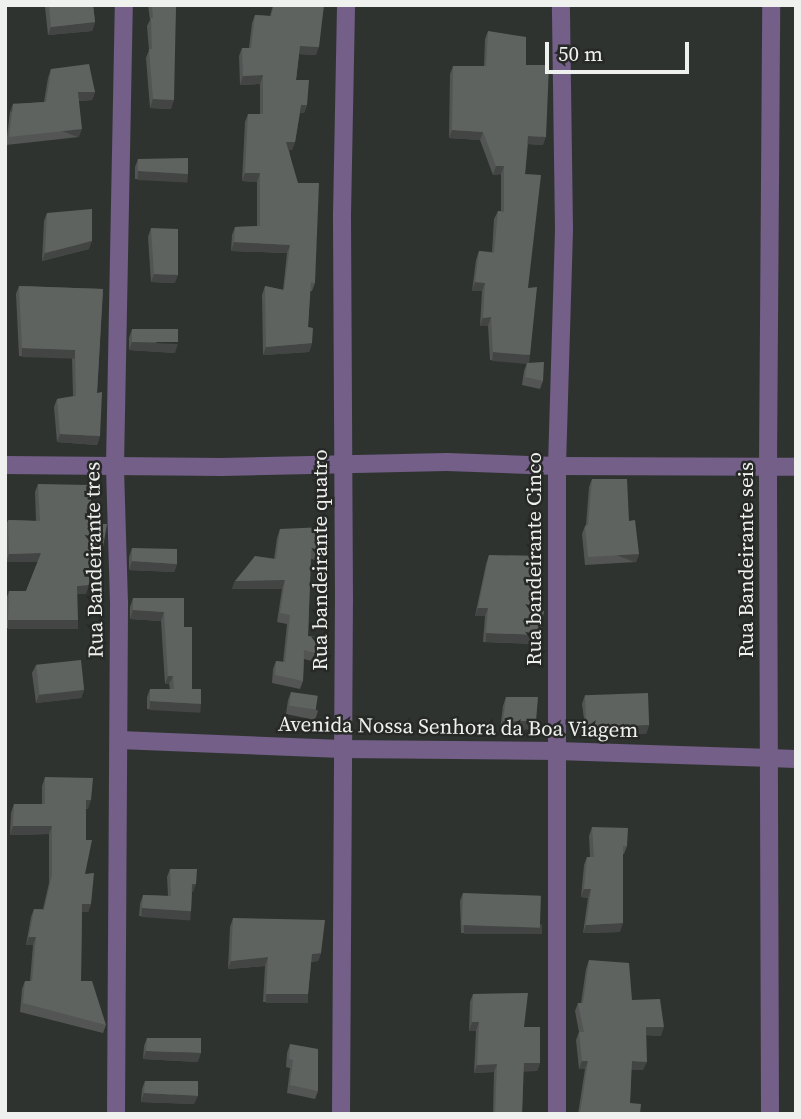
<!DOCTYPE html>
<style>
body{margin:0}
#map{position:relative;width:801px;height:1119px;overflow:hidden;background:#2f3330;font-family:"Source Serif 4",serif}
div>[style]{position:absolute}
.minor>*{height:18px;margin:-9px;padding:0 9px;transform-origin:9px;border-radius:9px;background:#735f88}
.wall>*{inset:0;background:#525553}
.shaded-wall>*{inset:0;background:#424543;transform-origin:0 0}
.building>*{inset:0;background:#5f6360;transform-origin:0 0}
span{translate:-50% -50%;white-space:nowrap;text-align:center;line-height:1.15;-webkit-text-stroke:5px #262926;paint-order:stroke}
.street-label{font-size:21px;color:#eff1ef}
.frame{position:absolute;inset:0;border:7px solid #eff1ef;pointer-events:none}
.scale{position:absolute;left:545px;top:42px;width:144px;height:32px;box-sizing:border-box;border:4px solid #eff1ef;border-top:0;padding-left:9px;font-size:21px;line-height:24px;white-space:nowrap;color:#eff1ef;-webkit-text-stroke:5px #262926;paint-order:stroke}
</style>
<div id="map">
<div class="minor">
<div style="left:5px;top:465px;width:217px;rotate:0.5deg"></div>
<div style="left:222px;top:467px;width:225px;rotate:-1.3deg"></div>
<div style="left:447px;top:462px;width:110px;rotate:2.1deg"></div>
<div style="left:557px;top:466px;width:239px;rotate:0.2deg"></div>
<div style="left:119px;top:740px;width:223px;rotate:2.3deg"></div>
<div style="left:342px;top:749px;width:215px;rotate:0.5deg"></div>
<div style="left:557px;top:751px;width:239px;rotate:1.9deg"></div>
<div style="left:116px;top:1114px;width:511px;rotate:-89.66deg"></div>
<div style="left:119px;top:603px;width:138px;rotate:-91.7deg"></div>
<div style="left:115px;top:465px;width:460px;rotate:-88.9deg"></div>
<div style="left:341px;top:1114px;width:514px;rotate:-89.67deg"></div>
<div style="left:344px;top:600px;width:385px;rotate:-90.3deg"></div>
<div style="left:342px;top:215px;width:210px;rotate:-88.9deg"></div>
<div style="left:557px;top:1114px;width:648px;rotate:-90deg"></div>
<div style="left:557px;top:466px;width:237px;rotate:-88.3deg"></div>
<div style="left:564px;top:229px;width:224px;rotate:-90.8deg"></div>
<div style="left:770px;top:1114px;width:647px;rotate:-90.18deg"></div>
<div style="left:768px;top:467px;width:462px;rotate:-89.6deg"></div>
</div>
<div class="wall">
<div style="clip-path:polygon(46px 5px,93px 5px,95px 22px,92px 31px,48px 35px,45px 7px)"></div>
<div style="clip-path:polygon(148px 5px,176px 5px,171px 109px,150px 108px,146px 58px,149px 50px,147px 26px,150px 20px)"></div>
<div style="clip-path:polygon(273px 5px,324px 5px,316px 55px,299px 54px,296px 80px,307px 105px,304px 113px,300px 113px,295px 142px,292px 150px,289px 150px,315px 283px,312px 291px,310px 291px,308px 327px,312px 343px,309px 352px,263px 355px,262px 295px,265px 286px,283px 290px,287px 253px,231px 251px,232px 235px,235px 227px,257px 226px,257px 182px,242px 181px,245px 122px,248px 114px,260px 114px,260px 84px,240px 85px,239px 56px,242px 48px,249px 48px,252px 23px,255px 15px,270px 16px)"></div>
<div style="clip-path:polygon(488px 31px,526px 65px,543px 145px,528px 144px,525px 174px,528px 288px,527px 363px,490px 360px,488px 326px,480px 326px,482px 291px,472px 291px,476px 260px,479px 251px,492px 252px,494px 219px,498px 211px,501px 211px,501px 174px,493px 175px,480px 140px,449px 138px,450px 74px,453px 66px,484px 66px,485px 39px)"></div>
<div style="clip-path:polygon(51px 69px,95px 92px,92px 100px,79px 101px,79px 137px,6px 145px,10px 112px,13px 104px,44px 102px,48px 78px)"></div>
<div style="clip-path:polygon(138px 159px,188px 174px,185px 182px,135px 179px,135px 167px)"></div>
<div style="clip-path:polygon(47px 213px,89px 249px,42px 261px,44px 221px)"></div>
<div style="clip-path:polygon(151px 228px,175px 283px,151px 282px,148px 237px)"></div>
<div style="clip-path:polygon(19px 286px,103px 289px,97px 393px,100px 436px,97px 445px,57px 442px,54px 407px,57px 399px,73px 396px,72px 358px,19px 356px,16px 294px)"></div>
<div style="clip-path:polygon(132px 329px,175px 353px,129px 350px,129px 338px)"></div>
<div style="clip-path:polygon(527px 363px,543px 381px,540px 389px,522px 385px,524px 371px)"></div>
<div style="clip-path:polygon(592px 479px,629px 521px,639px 554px,636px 562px,585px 565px,582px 534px,585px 526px,586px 525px,589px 487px)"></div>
<div style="clip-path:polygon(38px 484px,92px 524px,99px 562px,89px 562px,86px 594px,77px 594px,75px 628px,5px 628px,6px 600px,9px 591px,26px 591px,38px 562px,6px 562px,5px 528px,8px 520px,36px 521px,35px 492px)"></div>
<div style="clip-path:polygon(280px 529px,325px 553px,322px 561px,311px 559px,308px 636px,315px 653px,312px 661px,304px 659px,303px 681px,300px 689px,272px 683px,273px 669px,276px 661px,283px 662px,287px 624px,277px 622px,282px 589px,232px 589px,235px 581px,274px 559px,277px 538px)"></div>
<div style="clip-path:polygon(132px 548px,177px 564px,174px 572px,129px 570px,129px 557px)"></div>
<div style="clip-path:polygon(489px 555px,540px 586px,533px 585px,532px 612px,540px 635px,537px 644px,483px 642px,485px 616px,475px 616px,486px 564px)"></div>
<div style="clip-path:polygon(133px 598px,184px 598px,184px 627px,192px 689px,198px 712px,147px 709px,147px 697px,150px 689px,170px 689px,169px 684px,165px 684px,161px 621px,130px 619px,130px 607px)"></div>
<div style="clip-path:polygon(36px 665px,84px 690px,81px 698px,36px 703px,32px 673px)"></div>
<div style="clip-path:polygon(291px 692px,318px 711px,315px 720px,286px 714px,288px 700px)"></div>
<div style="clip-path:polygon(585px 695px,649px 725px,646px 734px,586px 734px,582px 704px)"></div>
<div style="clip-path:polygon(506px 697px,536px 721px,533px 729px,500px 730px,503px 706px)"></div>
<div style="clip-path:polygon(45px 777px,88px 809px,86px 809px,85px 874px,91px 904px,88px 912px,82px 912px,81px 981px,106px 1025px,103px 1033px,20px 1012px,22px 989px,25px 981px,30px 981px,33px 945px,26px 945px,31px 917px,34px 909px,43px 909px,49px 883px,49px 834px,10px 835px,11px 813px,14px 804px,42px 804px,42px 786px)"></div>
<div style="clip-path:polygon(592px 827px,627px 846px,624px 854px,623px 854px,620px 932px,583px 933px,588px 898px,581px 897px,584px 865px,587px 857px,590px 857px,589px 836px)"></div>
<div style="clip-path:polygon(170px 869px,193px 892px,192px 892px,191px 911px,188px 919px,139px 916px,140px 904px,143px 895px,168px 896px,167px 877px)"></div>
<div style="clip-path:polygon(463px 893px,542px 925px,539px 933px,461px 933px,460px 901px)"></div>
<div style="clip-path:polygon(233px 918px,321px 953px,318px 961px,311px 962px,308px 994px,305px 1002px,263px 1002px,265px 966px,228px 969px,230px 927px)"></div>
<div style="clip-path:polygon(589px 960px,632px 1000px,661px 1036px,646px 1035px,643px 1070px,631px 1070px,630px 1103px,640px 1114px,578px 1114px,585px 1069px,579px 1069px,576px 1040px,579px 1032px,575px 1011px,578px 1003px,581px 1003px,586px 969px)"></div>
<div style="clip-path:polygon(473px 994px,524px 1027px,540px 1063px,537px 1071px,523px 1071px,522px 1114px,493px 1114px,494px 1072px,474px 1073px,476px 1031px,469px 1031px,470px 1002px)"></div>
<div style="clip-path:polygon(147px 1038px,198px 1062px,143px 1059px,144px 1046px)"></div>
<div style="clip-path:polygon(290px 1044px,318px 1091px,315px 1099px,287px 1093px,290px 1068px,286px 1067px,287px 1053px)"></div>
<div style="clip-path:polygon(145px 1081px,194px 1104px,141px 1102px,142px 1089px)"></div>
</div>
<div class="shaded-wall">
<div style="clip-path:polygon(95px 22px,92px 31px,48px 35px,51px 27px)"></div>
<div style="clip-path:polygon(300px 46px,319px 47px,316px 55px,297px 54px)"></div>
<div style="clip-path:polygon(263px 75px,260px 84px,240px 85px,243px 76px)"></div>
<div style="clip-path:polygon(78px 92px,95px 92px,92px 100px,75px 101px)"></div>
<div style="clip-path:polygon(153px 99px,174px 100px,171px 109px,150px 108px)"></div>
<div style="clip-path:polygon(301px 105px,307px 105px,304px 113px,298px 113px)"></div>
<div style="left:82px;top:129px;width:9px;height:73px;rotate:111deg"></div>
<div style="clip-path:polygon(452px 130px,483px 132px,480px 140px,449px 138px)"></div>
<div style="clip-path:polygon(528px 136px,546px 137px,543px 145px,525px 144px)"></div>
<div style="clip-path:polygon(286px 142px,295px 142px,292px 150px,283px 150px)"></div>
<div style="clip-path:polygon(496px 166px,504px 166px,501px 174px,493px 175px)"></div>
<div style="left:138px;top:171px;width:50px;height:9px;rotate:3deg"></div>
<div style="clip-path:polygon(245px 173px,260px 173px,257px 182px,242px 181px)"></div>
<div style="clip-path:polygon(92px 241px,89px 249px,42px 261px,45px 253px)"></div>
<div style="clip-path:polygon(234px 242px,290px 245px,287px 253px,231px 251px)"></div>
<div style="clip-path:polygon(154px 274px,178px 275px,175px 283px,151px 282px)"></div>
<div style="clip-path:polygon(475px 282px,485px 283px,482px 291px,472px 291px)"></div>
<div style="clip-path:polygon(491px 317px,488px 326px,480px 326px,483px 318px)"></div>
<div style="clip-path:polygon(132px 342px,178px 344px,175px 353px,129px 350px)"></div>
<div style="clip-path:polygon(312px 343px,309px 352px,263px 355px,266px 347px)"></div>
<div style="left:22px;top:348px;width:53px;height:9px;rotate:2deg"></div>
<div style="left:493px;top:352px;width:37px;height:9px;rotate:5deg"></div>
<div style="clip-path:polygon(60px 434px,100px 436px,97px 445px,57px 442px)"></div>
<div style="clip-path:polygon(41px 553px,38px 562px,6px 562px,9px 554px)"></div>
<div style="clip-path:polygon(89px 553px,102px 553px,99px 562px,86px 562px)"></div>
<div style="left:639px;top:554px;width:9px;height:51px;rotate:111deg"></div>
<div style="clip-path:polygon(132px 561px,177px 564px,174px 572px,129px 570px)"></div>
<div style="clip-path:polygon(534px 577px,543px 577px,540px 586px,531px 585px)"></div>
<div style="clip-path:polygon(285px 580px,282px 589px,232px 589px,235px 581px)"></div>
<div style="clip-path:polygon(89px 585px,86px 594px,74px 594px,77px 586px)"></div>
<div style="clip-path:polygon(478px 608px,488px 608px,485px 616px,475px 616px)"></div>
<div style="clip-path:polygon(133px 610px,164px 612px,161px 621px,130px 619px)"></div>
<div style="left:8px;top:620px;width:70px;height:9px"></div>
<div style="left:486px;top:633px;width:54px;height:9px;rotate:2deg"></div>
<div style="clip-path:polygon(168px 676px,173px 676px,169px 684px,165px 684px)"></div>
<div style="clip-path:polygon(84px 690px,81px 698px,36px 703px,39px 695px)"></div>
<div style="left:150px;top:701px;width:51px;height:9px;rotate:3deg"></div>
<div style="clip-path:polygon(503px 721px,536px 721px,533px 729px,500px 730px)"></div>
<div style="clip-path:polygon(649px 725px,646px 734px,586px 734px,589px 726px)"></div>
<div style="clip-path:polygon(86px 800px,91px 800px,88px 809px,83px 808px)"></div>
<div style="clip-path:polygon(13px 826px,52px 826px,49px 834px,10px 835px)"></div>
<div style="clip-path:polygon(192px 884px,196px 884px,193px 892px,189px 892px)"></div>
<div style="clip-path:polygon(584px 889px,591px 889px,588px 898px,581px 897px)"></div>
<div style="clip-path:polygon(82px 904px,91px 904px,88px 912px,79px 912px)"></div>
<div style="left:142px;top:908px;width:49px;height:9px;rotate:4deg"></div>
<div style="clip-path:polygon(623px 923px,620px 932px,583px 933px,586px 925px)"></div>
<div style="left:464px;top:925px;width:78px;height:9px"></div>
<div style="clip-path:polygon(29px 937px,36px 937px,33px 945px,26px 945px)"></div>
<div style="clip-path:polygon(321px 953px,318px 961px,309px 962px,312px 954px)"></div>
<div style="clip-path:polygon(268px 957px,265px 966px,228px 969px,231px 961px)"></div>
<div style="left:266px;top:994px;width:42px;height:9px"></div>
<div style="clip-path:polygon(472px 1022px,479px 1022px,476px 1031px,469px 1031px)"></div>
<div style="clip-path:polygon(646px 1027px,664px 1027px,661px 1036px,643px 1035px)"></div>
<div style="clip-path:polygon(146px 1051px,201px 1053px,198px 1062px,143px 1059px)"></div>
<div style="clip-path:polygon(582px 1061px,588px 1061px,585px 1069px,579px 1069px)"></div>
<div style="clip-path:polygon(632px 1061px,647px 1062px,643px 1070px,629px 1070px)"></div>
<div style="clip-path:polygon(524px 1063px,540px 1063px,537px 1071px,521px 1072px)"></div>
<div style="clip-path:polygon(497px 1064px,494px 1072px,474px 1073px,477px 1065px)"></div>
<div style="clip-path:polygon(144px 1093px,198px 1096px,194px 1104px,141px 1102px)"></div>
</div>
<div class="building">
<div style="clip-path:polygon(49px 5px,93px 5px,95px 22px,51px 27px)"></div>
<div style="clip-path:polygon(152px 5px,176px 5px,174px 100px,153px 99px,149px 49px,152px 49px,151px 18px,153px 18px)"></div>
<div style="clip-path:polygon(274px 5px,324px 5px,319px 47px,300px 46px,296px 80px,309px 80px,307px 105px,301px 105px,295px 142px,286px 142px,298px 183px,319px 183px,315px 283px,311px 282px,308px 327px,313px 328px,312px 343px,266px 347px,265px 286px,284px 290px,290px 245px,234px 242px,235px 227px,260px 226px,260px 173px,245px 173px,248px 114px,263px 114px,263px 75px,243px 76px,242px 48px,251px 48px,255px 15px,271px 16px)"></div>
<div style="clip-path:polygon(488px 31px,526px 37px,526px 65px,549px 65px,546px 137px,528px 136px,525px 174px,541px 175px,528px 288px,537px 287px,530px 355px,493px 352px,491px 317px,483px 318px,485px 283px,475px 282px,479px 251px,494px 253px,498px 211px,504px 212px,504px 166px,496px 166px,483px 132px,452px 130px,453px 66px,486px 66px)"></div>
<div style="clip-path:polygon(89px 64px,95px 92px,78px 92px,82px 129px,9px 137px,13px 104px,46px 102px,51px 69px)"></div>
<div style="clip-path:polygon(188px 158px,188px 174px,138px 171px,138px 159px)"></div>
<div style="clip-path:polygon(92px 209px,92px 241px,45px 253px,47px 213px)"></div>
<div style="clip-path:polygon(151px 228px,178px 229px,178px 275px,154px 274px)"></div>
<div style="clip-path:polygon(19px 286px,103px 289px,97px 393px,102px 392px,100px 436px,60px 434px,57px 399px,76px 396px,75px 350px,22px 348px)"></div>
<div style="left:132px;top:329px;width:46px;height:13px"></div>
<div style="clip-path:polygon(544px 362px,543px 381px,525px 377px,527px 363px)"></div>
<div style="clip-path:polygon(592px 479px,627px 479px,629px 521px,635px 520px,639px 554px,588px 557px,585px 526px,588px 525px)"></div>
<div style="clip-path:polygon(38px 484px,90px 485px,92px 524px,107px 524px,102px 553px,89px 553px,89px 585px,77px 586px,78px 620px,8px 620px,9px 591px,26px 591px,41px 553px,9px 554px,8px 520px,40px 521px)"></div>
<div style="clip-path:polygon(324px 527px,325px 553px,311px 550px,308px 636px,316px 637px,315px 653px,304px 650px,303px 681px,275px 675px,276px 661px,285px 662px,290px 615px,280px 613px,285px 580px,235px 581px,255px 556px,276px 559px,280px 529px)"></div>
<div style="clip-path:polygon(132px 548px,177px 549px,177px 564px,132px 561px)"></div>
<div style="clip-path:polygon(489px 555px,542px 556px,543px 577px,534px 577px,532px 612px,544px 611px,540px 635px,486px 633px,488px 608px,478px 608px)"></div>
<div style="clip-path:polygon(133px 598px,184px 598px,184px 627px,192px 627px,192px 689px,201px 689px,201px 704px,150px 701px,150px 689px,174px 689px,173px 676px,168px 676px,164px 612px,133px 610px)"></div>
<div style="left:81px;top:660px;width:30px;height:45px;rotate:84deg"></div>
<div style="left:291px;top:692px;width:27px;height:14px;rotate:8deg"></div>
<div style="left:648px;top:693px;width:32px;height:63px;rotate:88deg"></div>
<div style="clip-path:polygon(506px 697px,538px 697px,536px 721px,503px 721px)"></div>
<div style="clip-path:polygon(45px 777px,93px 778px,91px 800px,86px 800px,86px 840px,92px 840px,85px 874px,94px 873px,91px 904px,82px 904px,81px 981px,92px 981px,106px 1025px,23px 1003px,25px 981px,32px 981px,36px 937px,29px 937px,34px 909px,44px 910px,52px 875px,52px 826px,13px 826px,14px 804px,45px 804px)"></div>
<div style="clip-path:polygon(592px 827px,628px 828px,627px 846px,623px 846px,623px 923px,586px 925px,591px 889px,584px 889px,587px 857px,594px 857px)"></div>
<div style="clip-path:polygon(170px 869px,197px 869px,196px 884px,192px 884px,191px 911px,142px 908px,143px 895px,171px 896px)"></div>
<div style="left:463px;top:893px;width:78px;height:32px;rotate:2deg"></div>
<div style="clip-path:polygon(233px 918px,325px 920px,321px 953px,312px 954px,308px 994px,266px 994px,268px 957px,231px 961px)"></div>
<div style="clip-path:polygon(589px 960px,629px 963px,632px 1000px,660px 999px,664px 1027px,646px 1027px,647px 1062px,632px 1061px,630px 1103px,641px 1104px,640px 1114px,580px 1114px,588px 1061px,582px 1061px,579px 1032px,584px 1032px,578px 1003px,583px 1003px)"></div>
<div style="clip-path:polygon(528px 993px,524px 1027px,540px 1027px,540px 1063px,524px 1063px,522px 1114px,495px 1114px,497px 1064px,477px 1065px,479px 1022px,472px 1022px,473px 994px)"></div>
<div style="clip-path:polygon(147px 1038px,201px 1038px,201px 1053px,146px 1051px)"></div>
<div style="clip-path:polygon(290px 1044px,318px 1049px,318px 1091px,290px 1085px,293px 1060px,289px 1059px)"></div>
<div style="clip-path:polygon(145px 1081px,198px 1081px,198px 1096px,144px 1093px)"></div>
<div style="left:133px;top:1112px;width:50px;height:2px"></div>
</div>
<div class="street-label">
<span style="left:534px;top:559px;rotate:-90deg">Rua bandeirante Cinco</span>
<span style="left:94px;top:560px;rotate:-91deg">Rua Bandeirante tres</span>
<span style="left:320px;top:560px;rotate:-90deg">Rua bandeirante quatro</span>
<span style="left:746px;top:560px;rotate:-90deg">Rua Bandeirante seis</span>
<span style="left:458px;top:727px;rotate:1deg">Avenida Nossa Senhora da Boa Viagem</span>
</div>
<div class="frame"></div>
<div class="scale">50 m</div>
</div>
